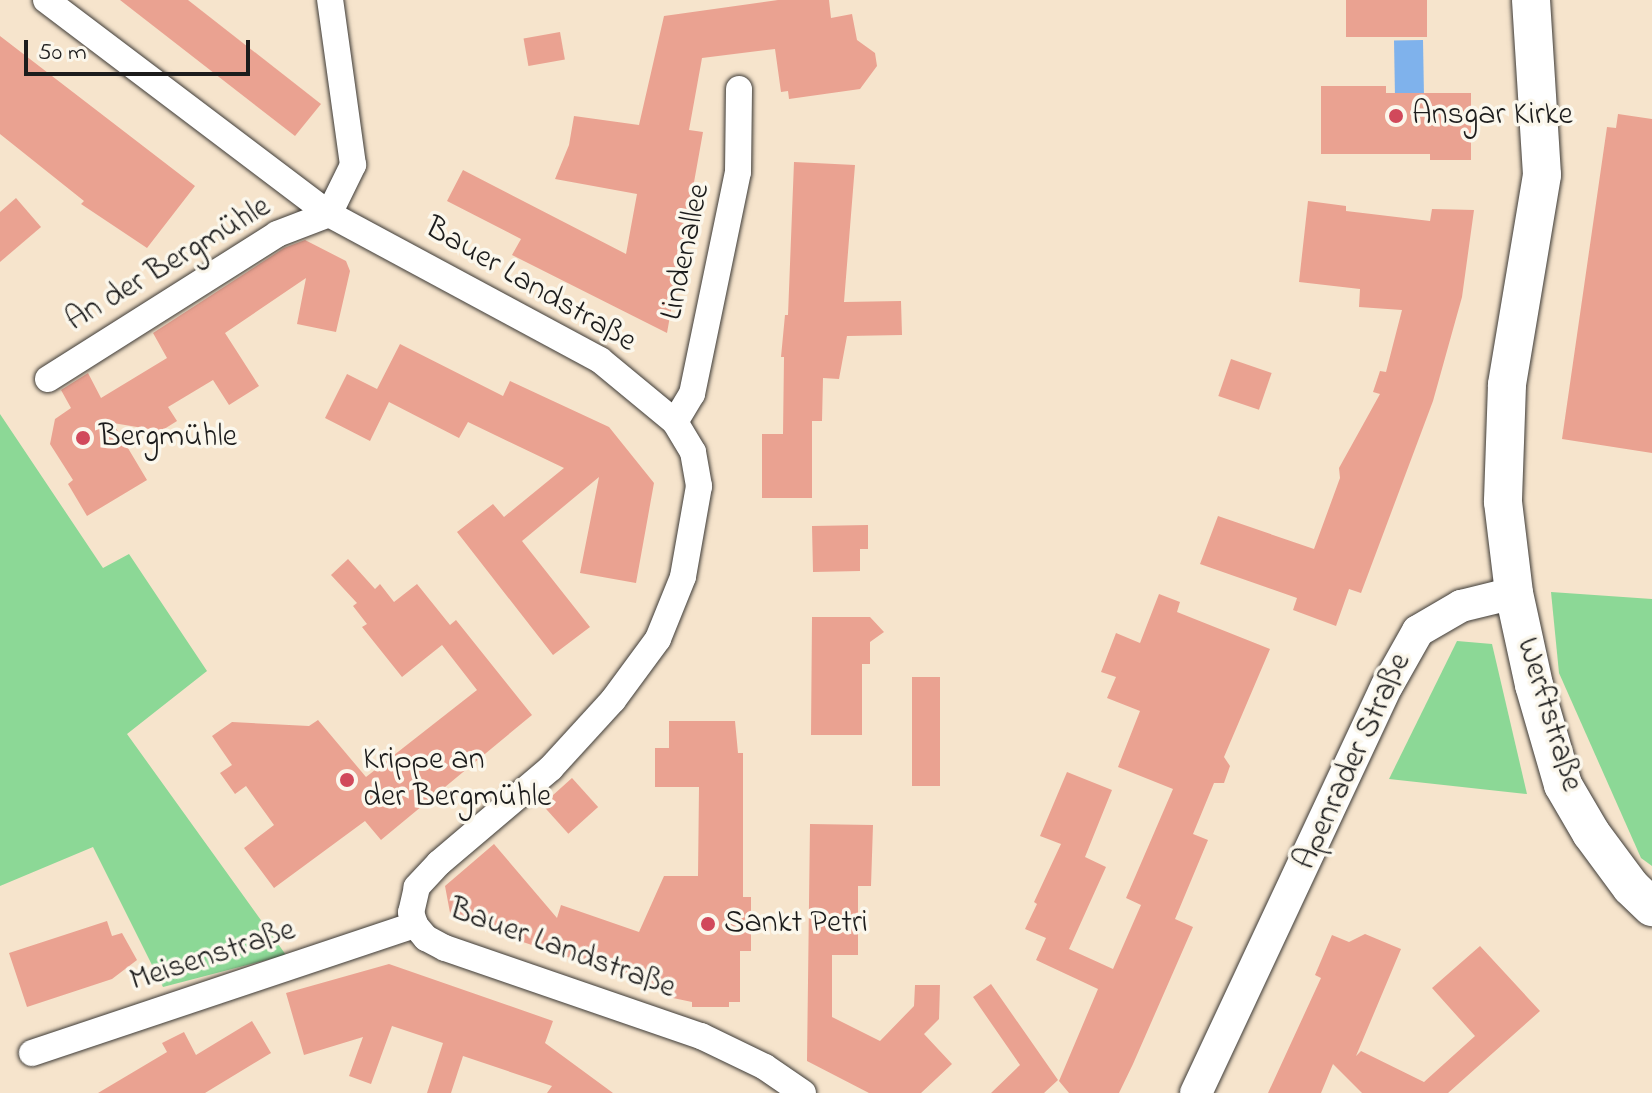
<!DOCTYPE html>
<meta charset="utf-8">
<style>
body{margin:0}
#map{position:relative;width:1652px;height:1093px;overflow:hidden;background:#f6e4cc;font-family:"Indie Flower",sans-serif}
div>[style]{position:absolute}
.green>*{inset:0;background:#8cd896}
.water>*{inset:0;background:#7fb2ec;transform-origin:0 0}
.building>*{inset:0;background:#eaa291;transform-origin:0 0}
.roads{filter:drop-shadow(0 0 2px #3d3a36) drop-shadow(0 0 2px #3d3a36)}
.minor>*{height:26px;margin:-13px;padding:0 13px;transform-origin:13px;border-radius:13px;background:#fff}
.tertiary>*{height:32px;margin:-16px;padding:0 16px;transform-origin:16px;border-radius:16px;background:#fff}
.secondary>*{height:38px;margin:-19px;padding:0 19px;transform-origin:19px;border-radius:19px;background:#fff}
.dots>*{width:22px;height:22px;translate:-50% -50%;box-sizing:border-box;border:4px solid #fbf7ec;border-radius:50%}
span{translate:-50% -50%;white-space:nowrap;text-align:center;line-height:1.15;-webkit-text-stroke:7px #fbf7ec;paint-order:stroke}
.poi-label{font-size:32px;color:#1c1c1c}
.left{translate:0 -50%;text-align:left}
.street-label{font-size:32px;color:#1c1c1c}
.scale{position:absolute;left:24px;top:40px;width:226px;height:36px;box-sizing:border-box;border:4px solid #1c1c1c;border-top:0;padding-left:10px;font-size:24px;line-height:28px;white-space:nowrap;color:#1c1c1c;-webkit-text-stroke:6px #fbf7ec;paint-order:stroke}
</style>
<div id="map">
<div class="green">
<div style="clip-path:polygon(0 414px,103px 568px,129px 554px,207px 671px,127px 734px,286px 955px,163px 987px,93px 847px,0 886px)"></div>
<div style="clip-path:polygon(1551px 592px,1652px 599px,1652px 866px,1641px 858px,1559px 673px)"></div>
<div style="clip-path:polygon(1457px 641px,1492px 644px,1527px 794px,1389px 779px)"></div>
</div>
<div class="water">
<div style="left:1423px;top:40px;width:60px;height:29px;rotate:89deg"></div>
</div>
<div class="building">
<div style="clip-path:polygon(120px 0,188px 0,321px 104px,295px 136px)"></div>
<div style="clip-path:polygon(778px 0,829px 0,831px 18px,852px 14px,857px 40px,875px 53px,877px 66px,860px 89px,789px 99px,788px 91px,781px 92px,775px 49px,702px 58px,689px 130px,703px 132px,667px 333px,512px 255px,521px 239px,447px 201px,463px 170px,626px 254px,637px 194px,555px 179px,569px 145px,574px 116px,639px 125px,664px 16px)"></div>
<div style="left:1346px;top:0;width:81px;height:37px"></div>
<div style="left:560px;top:32px;width:28px;height:37px;rotate:80deg"></div>
<div style="clip-path:polygon(0 36px,195px 186px,147px 248px,81px 204px,84px 201px,0 134px)"></div>
<div style="clip-path:polygon(1321px 86px,1386px 86px,1386px 93px,1471px 93px,1471px 160px,1430px 160px,1430px 154px,1321px 154px)"></div>
<div style="clip-path:polygon(1618px 114px,1652px 119px,1652px 453px,1562px 439px,1607px 127px,1616px 128px)"></div>
<div style="clip-path:polygon(794px 162px,855px 165px,844px 302px,901px 301px,902px 335px,847px 336px,839px 379px,823px 378px,822px 421px,812px 421px,812px 498px,762px 498px,762px 434px,783px 434px,784px 357px,781px 357px,785px 315px,788px 315px)"></div>
<div style="clip-path:polygon(16px 198px,41px 227px,0 262px,0 212px)"></div>
<div style="clip-path:polygon(1308px 201px,1346px 206px,1346px 211px,1430px 221px,1432px 209px,1474px 210px,1462px 297px,1433px 401px,1361px 593px,1349px 589px,1336px 626px,1293px 610px,1297px 598px,1200px 564px,1218px 516px,1314px 549px,1340px 478px,1339px 468px,1380px 394px,1373px 392px,1380px 371px,1386px 372px,1402px 310px,1359px 307px,1360px 289px,1299px 282px)"></div>
<div style="clip-path:polygon(305px 240px,346px 261px,350px 271px,336px 332px,297px 324px,306px 278px,225px 333px,259px 386px,229px 405px,213px 380px,168px 407px,177px 421px,161px 431px,113px 423px,147px 480px,87px 516px,68px 484px,73px 480px,50px 444px,55px 419px,71px 408px,61px 390px,88px 373px,101px 398px,167px 358px,153px 333px,284px 248px)"></div>
<div style="clip-path:polygon(400px 344px,503px 396px,510px 381px,609px 427px,654px 483px,636px 583px,580px 573px,599px 477px,522px 541px,590px 627px,553px 655px,457px 532px,493px 504px,504px 517px,564px 468px,468px 422px,459px 438px,389px 402px,370px 441px,325px 418px,347px 374px,377px 389px)"></div>
<div style="left:1231px;top:359px;width:43px;height:39px;rotate:19deg"></div>
<div style="clip-path:polygon(868px 525px,868px 549px,860px 549px,860px 571px,813px 572px,812px 526px)"></div>
<div style="clip-path:polygon(348px 559px,375px 589px,380px 584px,394px 602px,417px 584px,450px 625px,456px 620px,532px 715px,381px 840px,365px 821px,274px 888px,244px 848px,274px 825px,246px 786px,235px 794px,220px 773px,232px 765px,212px 736px,232px 722px,309px 726px,318px 720px,366px 777px,477px 690px,442px 645px,402px 677px,362px 627px,367px 624px,353px 606px,357px 603px,331px 575px)"></div>
<div style="clip-path:polygon(1159px 594px,1180px 602px,1177px 612px,1270px 649px,1224px 757px,1230px 766px,1224px 783px,1214px 783px,1193px 834px,1208px 840px,1175px 919px,1193px 927px,1133px 1064px,1119px 1093px,1069px 1093px,1059px 1081px,1098px 989px,1036px 960px,1046px 938px,1025px 929px,1037px 904px,1034px 902px,1061px 844px,1040px 836px,1067px 772px,1112px 790px,1085px 857px,1106px 867px,1069px 949px,1113px 969px,1141px 905px,1126px 898px,1173px 789px,1118px 767px,1140px 711px,1107px 698px,1116px 677px,1101px 672px,1116px 633px,1140px 643px)"></div>
<div style="clip-path:polygon(812px 617px,870px 617px,884px 632px,870px 642px,870px 664px,862px 664px,862px 735px,811px 735px)"></div>
<div style="left:912px;top:677px;width:28px;height:109px"></div>
<div style="clip-path:polygon(669px 721px,735px 721px,738px 753px,743px 753px,743px 897px,751px 897px,751px 951px,740px 951px,740px 1002px,729px 1002px,729px 1007px,692px 1007px,692px 1002px,673px 998px,645px 983px,451px 918px,445px 886px,494px 844px,557px 918px,561px 905px,639px 932px,664px 876px,698px 876px,699px 787px,655px 787px,655px 748px,669px 748px)"></div>
<div style="left:572px;top:778px;width:39px;height:40px;rotate:48deg"></div>
<div style="clip-path:polygon(810px 824px,873px 825px,871px 886px,858px 886px,858px 955px,832px 955px,832px 1017px,880px 1041px,914px 1006px,915px 985px,940px 985px,939px 1019px,924px 1034px,952px 1064px,921px 1093px,869px 1093px,807px 1061px)"></div>
<div style="clip-path:polygon(107px 921px,112px 936px,122px 933px,137px 960px,112px 979px,27px 1007px,9px 953px)"></div>
<div style="clip-path:polygon(1365px 934px,1401px 949px,1356px 1056px,1361px 1051px,1424px 1082px,1475px 1036px,1432px 988px,1480px 946px,1540px 1011px,1448px 1093px,1362px 1093px,1333px 1064px,1321px 1093px,1268px 1093px,1321px 978px,1315px 975px,1332px 935px,1349px 942px)"></div>
<div style="clip-path:polygon(389px 964px,553px 1021px,545px 1043px,613px 1093px,547px 1093px,552px 1086px,463px 1056px,451px 1093px,427px 1093px,443px 1043px,392px 1026px,371px 1084px,349px 1076px,363px 1037px,304px 1055px,286px 993px)"></div>
<div style="clip-path:polygon(991px 984px,1058px 1080px,1044px 1093px,991px 1093px,1020px 1065px,973px 997px)"></div>
<div style="clip-path:polygon(252px 1021px,271px 1053px,205px 1093px,98px 1093px,167px 1052px,162px 1043px,184px 1032px,196px 1055px)"></div>
</div>
<div class="roads">
<div class="minor">
<div style="left:46px;top:0;width:355px;rotate:37.1deg"></div>
<div style="left:329px;top:214px;width:308px;rotate:28.3deg"></div>
<div style="left:600px;top:360px;width:97px;rotate:39.6deg"></div>
<div style="left:675px;top:422px;width:35px;rotate:59deg"></div>
<div style="left:693px;top:452px;width:35px;rotate:80deg"></div>
<div style="left:699px;top:486px;width:92px;rotate:100deg"></div>
<div style="left:683px;top:577px;width:67px;rotate:112deg"></div>
<div style="left:658px;top:639px;width:76px;rotate:126.4deg"></div>
<div style="left:613px;top:700px;width:92px;rotate:132.4deg"></div>
<div style="left:551px;top:768px;width:147px;rotate:139.7deg"></div>
<div style="left:439px;top:863px;width:33px;rotate:133deg"></div>
<div style="left:417px;top:887px;width:26px;rotate:103deg"></div>
<div style="left:411px;top:912px;width:14px;rotate:73deg"></div>
<div style="left:415px;top:925px;width:17px;rotate:50deg"></div>
<div style="left:426px;top:938px;width:21px;rotate:28deg"></div>
<div style="left:445px;top:948px;width:271px;rotate:19deg"></div>
<div style="left:701px;top:1036px;width:71px;rotate:25.8deg"></div>
<div style="left:765px;top:1067px;width:46px;rotate:34.4deg"></div>
<div style="left:329px;top:214px;width:55px;rotate:-63.9deg"></div>
<div style="left:353px;top:165px;width:167px;rotate:-97.9deg"></div>
<div style="left:48px;top:379px;width:271px;rotate:-32.3deg"></div>
<div style="left:277px;top:234px;width:56px;rotate:-21deg"></div>
<div style="left:675px;top:422px;width:33px;rotate:-59deg"></div>
<div style="left:692px;top:394px;width:227px;rotate:-78.3deg"></div>
<div style="left:738px;top:172px;width:83px;rotate:-89.3deg"></div>
<div style="left:32px;top:1053px;width:404px;rotate:-18.5deg"></div>
</div>
<div class="tertiary">
<div style="left:1196px;top:1093px;width:450px;rotate:-64.9deg"></div>
<div style="left:1387px;top:686px;width:63px;rotate:-60.6deg"></div>
<div style="left:1418px;top:631px;width:50px;rotate:-30.2deg"></div>
<div style="left:1461px;top:606px;width:55px;rotate:-13.8deg"></div>
</div>
<div class="secondary">
<div style="left:1531px;top:0;width:175px;rotate:86.4deg"></div>
<div style="left:1542px;top:175px;width:213px;rotate:99.5deg"></div>
<div style="left:1507px;top:385px;width:117px;rotate:92deg"></div>
<div style="left:1503px;top:502px;width:92px;rotate:83.1deg"></div>
<div style="left:1514px;top:593px;width:94px;rotate:77.7deg"></div>
<div style="left:1534px;top:685px;width:104px;rotate:73.8deg"></div>
<div style="left:1563px;top:785px;width:56px;rotate:59.7deg"></div>
<div style="left:1591px;top:833px;width:67px;rotate:53.5deg"></div>
<div style="left:1631px;top:887px;width:29px;rotate:44deg"></div>
</div>
</div>
<div class="dots">
<div style="left:1396px;top:116px;background:#d1495b"></div>
<div style="left:83px;top:438px;background:#d1495b"></div>
<div style="left:347px;top:780px;background:#d1495b"></div>
<div style="left:708px;top:924px;background:#d1495b"></div>
</div>
<div class="poi-label">
<span class="left" style="left:1412px;top:116px">Ansgar Kirke</span>
<span class="left" style="left:99px;top:438px">Bergmühle</span>
<span class="left" style="left:363px;top:780px">Krippe an<br>der Bergmühle</span>
<span class="left" style="left:724px;top:924px">Sankt Petri</span>
</div>
<div class="street-label">
<span style="left:687px;top:252px;rotate:-78deg">Lindenallee</span>
<span style="left:169px;top:265px;rotate:-31deg">An der Bergmühle</span>
<span style="left:530px;top:286px;rotate:30deg">Bauer Landstraße</span>
<span style="left:1548px;top:715px;rotate:73deg">Werftstraße</span>
<span style="left:1354px;top:762px;rotate:-65deg">Apenrader Straße</span>
<span style="left:562px;top:950px;rotate:20deg">Bauer Landstraße</span>
<span style="left:213px;top:957px;rotate:-18deg">Meisenstraße</span>
</div>
<div class="scale">50 m</div>
</div>
